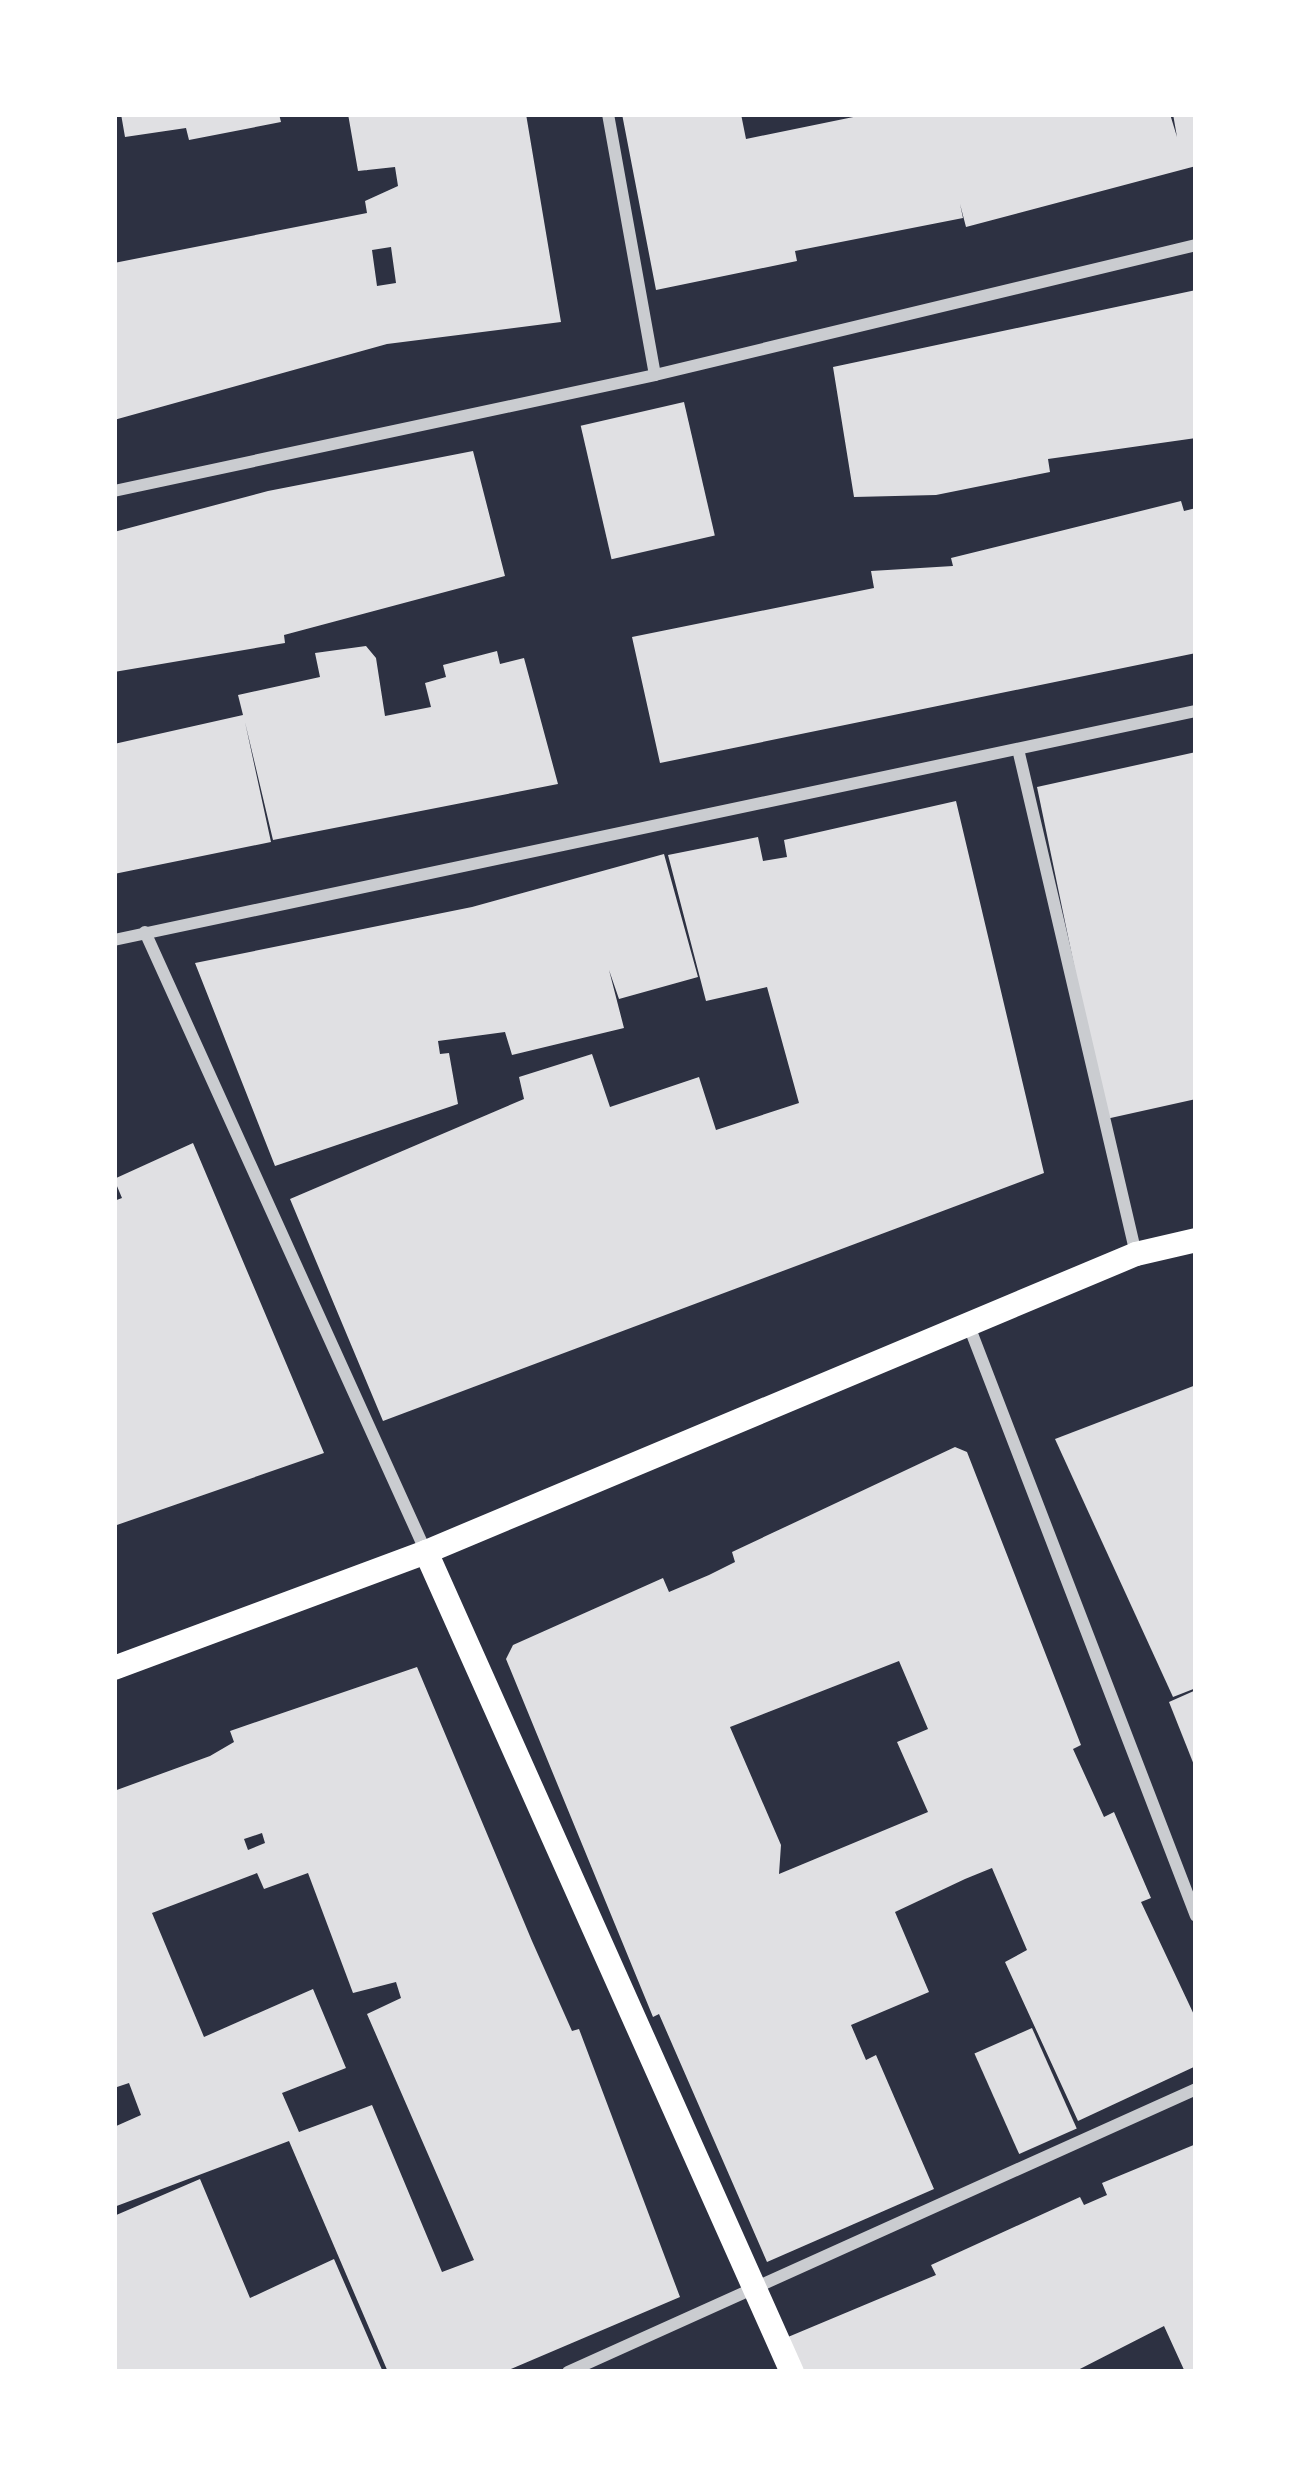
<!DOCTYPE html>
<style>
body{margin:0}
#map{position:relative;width:1310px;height:2486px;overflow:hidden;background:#2d3142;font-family:"IBM Plex Sans",sans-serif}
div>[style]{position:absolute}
.building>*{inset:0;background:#e0e0e3;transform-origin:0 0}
.minor>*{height:12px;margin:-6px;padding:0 6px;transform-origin:6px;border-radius:6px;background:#caccd0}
.secondary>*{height:24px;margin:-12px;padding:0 12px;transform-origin:12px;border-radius:12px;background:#fff}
span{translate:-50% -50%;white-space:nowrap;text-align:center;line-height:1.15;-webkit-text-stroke:9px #fff;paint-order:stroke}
.frame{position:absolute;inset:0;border:117px solid #fff;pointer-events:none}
</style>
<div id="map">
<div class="building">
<div style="clip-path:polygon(121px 114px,279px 114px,281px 122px,189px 140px,186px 128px,125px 137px)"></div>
<div style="clip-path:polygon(evenodd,348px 114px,526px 114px,561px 322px,387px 344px,114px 420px,114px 263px,367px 213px,365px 201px,398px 186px,395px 167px,358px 171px,348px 114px,391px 247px,396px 283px,377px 286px,372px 250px,391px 247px)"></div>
<div style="clip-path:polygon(622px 114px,741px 114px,746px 139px,868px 114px,1170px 114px,1177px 137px,1173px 114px,1196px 114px,1196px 166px,966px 227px,960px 204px,963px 218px,795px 251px,797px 261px,656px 290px)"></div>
<div style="clip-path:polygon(1196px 290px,1196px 438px,1048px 459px,1050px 472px,936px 495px,854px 497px,833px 367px)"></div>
<div style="left:684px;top:402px;width:137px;height:106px;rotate:77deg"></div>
<div style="clip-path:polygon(473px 451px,505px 576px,284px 635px,285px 643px,114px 672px,114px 532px,268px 491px)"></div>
<div style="clip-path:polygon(1181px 501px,1184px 511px,1196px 508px,1196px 653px,660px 763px,632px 637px,874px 588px,871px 571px,953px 566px,951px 558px)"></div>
<div style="clip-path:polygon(366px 646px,376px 658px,385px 716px,431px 707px,425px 683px,446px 677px,443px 665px,497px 651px,500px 664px,524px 658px,558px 784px,273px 840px,245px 722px,271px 842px,114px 874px,114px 744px,243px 715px,238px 695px,320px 677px,315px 653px)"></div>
<div style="clip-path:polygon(1196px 752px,1196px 1099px,1106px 1119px,1037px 787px)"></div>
<div style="clip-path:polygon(956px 801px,1044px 1173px,383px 1421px,290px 1199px,524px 1099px,519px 1077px,592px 1054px,610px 1107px,699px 1077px,716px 1130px,799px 1103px,767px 987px,706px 1001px,668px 855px,758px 837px,763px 861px,787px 857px,784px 840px)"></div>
<div style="clip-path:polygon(664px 854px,698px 977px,619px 999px,609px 970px,624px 1028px,512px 1055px,505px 1032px,438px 1041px,440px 1054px,449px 1053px,458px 1104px,275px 1166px,195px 963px,472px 907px)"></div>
<div style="clip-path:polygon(193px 1143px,324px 1453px,114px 1526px,114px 1201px,122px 1198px,114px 1179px)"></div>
<div style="clip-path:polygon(1196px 1385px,1196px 1688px,1173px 1697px,1055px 1439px)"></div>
<div style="clip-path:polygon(evenodd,955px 1447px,967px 1452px,1081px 1745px,1073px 1749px,1104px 1817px,1114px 1812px,1151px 1898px,1141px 1902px,1196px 2019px,1196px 2066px,1078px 2121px,1005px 1962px,1027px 1950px,992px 1868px,965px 1879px,895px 1912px,929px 1992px,851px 2025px,866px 2060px,876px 2055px,934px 2189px,767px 2262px,659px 2014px,653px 2017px,506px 1659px,513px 1645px,663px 1578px,669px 1592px,709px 1575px,735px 1562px,732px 1552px,955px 1447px,899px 1661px,928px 1729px,897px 1742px,928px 1812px,779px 1874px,781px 1845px,730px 1727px,899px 1661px)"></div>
<div style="clip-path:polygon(evenodd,417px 1667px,532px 1941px,572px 2031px,579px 2029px,680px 2297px,504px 2372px,388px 2372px,289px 2141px,114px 2207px,114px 2127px,141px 2115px,129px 2083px,114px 2088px,114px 1791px,210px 1756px,234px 1742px,230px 1731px,417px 1667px,262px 1833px,265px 1843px,248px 1850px,244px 1839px,262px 1833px,417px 1667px,257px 1873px,264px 1889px,308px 1873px,353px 1993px,396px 1982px,401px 1998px,367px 2014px,474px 2260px,442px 2272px,372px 2105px,299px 2132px,282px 2093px,346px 2068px,313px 1989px,204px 2037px,152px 1913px,257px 1873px)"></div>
<div style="clip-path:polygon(1196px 1690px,1196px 1770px,1169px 1702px)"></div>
<div style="left:1032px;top:2028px;width:110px;height:63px;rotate:66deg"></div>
<div style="clip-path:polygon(1196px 2144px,1196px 2372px,1185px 2372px,1164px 2326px,1074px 2372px,803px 2372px,788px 2337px,936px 2275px,931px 2265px,1080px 2197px,1084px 2205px,1107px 2195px,1102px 2183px)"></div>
<div style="clip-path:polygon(200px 2179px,250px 2298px,334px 2259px,383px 2372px,114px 2372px,114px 2216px)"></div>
</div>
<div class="minor">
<div style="left:608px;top:114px;width:265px;rotate:79.8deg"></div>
<div style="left:114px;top:491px;width:553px;rotate:-12.1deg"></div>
<div style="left:655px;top:375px;width:556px;rotate:-13.51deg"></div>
<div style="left:1018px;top:749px;width:519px;rotate:76.85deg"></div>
<div style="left:145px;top:932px;width:681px;rotate:65.62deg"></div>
<div style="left:114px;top:940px;width:1106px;rotate:-11.95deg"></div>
<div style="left:969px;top:1326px;width:632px;rotate:68.96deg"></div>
<div style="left:568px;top:2372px;width:689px;rotate:-24.26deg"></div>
</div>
<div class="secondary">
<div style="left:426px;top:1552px;width:898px;rotate:65.95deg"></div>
<div style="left:114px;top:1668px;width:333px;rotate:-20.4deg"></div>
<div style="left:426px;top:1552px;width:770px;rotate:-22.77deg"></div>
<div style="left:1136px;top:1254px;width:62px;rotate:-13.1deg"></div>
</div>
<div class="frame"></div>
</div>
